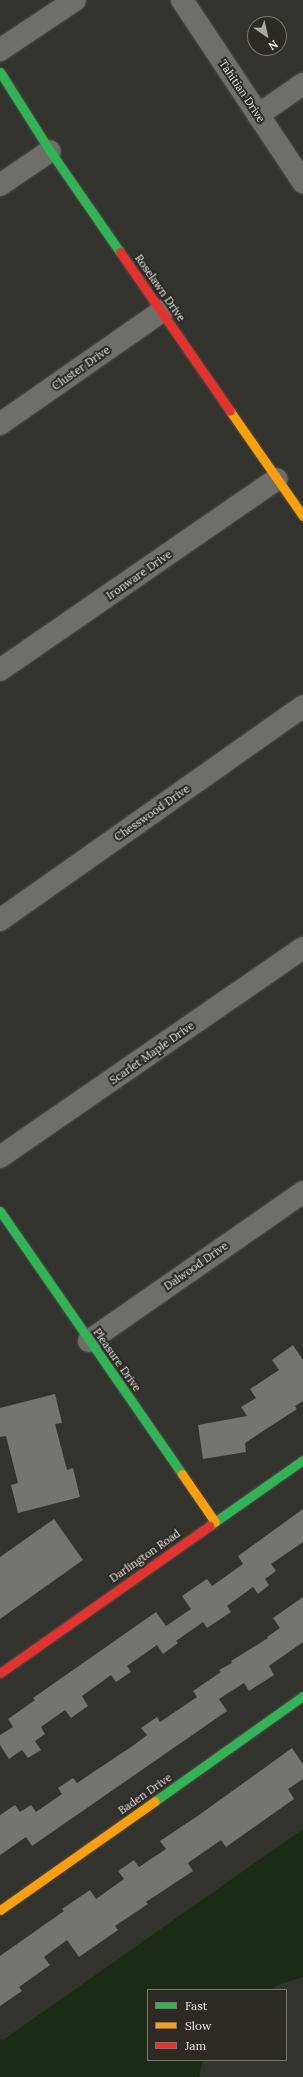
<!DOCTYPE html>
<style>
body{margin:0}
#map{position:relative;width:303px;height:2077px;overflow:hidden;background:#33332e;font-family:Lora,serif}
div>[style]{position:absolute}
.water>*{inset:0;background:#1c2b15}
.building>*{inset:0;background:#747471}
.roads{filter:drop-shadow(0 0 1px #51504c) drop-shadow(0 0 1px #51504c)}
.street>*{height:22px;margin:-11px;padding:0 11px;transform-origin:11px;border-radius:11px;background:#6e6e6a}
.fast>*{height:9px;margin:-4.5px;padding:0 4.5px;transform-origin:4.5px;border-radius:4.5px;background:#30b455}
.slow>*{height:9px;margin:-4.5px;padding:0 4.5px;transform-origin:4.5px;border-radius:4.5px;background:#ff9f0a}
.jam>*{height:9px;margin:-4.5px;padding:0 4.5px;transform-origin:4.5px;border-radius:4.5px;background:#e5322d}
span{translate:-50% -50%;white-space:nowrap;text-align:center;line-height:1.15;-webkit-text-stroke:4px #2c2a22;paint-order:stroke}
.street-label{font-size:11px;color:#ebeae5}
.legend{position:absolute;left:147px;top:1989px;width:140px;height:72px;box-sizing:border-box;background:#2c2a22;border:1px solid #787770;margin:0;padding:5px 7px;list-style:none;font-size:12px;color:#ebeae5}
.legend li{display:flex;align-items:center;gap:8px;height:20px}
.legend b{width:20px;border:1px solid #787770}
.north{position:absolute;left:247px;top:16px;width:40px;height:40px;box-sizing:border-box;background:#2c2a22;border:1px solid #787770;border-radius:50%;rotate:146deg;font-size:11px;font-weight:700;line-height:16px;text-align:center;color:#ebeae5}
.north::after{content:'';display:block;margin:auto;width:14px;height:18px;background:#abaaa5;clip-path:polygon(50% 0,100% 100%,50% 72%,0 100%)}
</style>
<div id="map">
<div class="water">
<div style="clip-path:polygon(303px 1829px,303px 1977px,281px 1984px,269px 1990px,148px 1990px,148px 2060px,203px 2060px,199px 2077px,0 2077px,0 2039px,3px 2040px)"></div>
</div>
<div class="building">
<div style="clip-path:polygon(293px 1345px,303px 1360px,303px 1401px,295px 1406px,297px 1409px,245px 1443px,246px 1452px,203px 1459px,198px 1425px,247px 1416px,241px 1407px,256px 1398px,250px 1389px,279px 1370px,272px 1360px)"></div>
<div style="clip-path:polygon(55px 1394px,62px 1423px,55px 1424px,67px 1470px,73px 1468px,80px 1497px,18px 1513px,11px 1485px,18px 1483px,6px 1436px,0 1437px,0 1408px)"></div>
<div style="clip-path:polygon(303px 1509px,303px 1542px,271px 1564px,276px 1571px,265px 1579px,269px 1585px,258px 1594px,253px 1587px,227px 1606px,231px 1612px,207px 1628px,203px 1622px,176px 1641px,178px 1643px,163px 1654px,157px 1645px,127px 1666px,131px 1672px,116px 1682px,111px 1675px,82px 1696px,88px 1706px,71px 1718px,65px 1710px,41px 1727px,45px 1734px,35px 1741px,41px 1750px,28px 1758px,22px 1750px,9px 1759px,0 1745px,0 1735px,13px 1727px,8px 1719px,35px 1700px,33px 1698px,156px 1612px,166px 1626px,191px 1609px,182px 1596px,207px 1579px,212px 1586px,243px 1564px,238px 1556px)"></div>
<div style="clip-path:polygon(54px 1519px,83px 1560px,0 1619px,0 1557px)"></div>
<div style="clip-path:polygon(303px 1597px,303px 1642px,269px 1666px,274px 1675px,249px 1691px,244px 1683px,219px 1699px,227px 1711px,32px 1846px,26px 1837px,0 1855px,0 1815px,15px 1805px,20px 1812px,31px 1805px,36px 1812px,62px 1794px,58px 1788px,73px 1778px,77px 1783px,134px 1745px,147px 1735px,141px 1728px,157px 1717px,160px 1722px,197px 1697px,193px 1691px,221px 1672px,219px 1670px,232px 1663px,231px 1661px,268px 1638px,267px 1637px,280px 1628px,273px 1618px)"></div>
<div style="clip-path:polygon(292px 1748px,303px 1764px,303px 1779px,288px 1789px,294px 1799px,226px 1847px,221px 1840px,188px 1863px,193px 1871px,146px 1902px,148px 1904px,115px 1926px,118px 1930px,79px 1957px,67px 1940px,44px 1957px,50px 1965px,19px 1987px,22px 1991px,0 2006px,0 1956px,64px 1911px,62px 1909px,90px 1890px,96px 1899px,124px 1879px,118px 1871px,134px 1860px,139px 1867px,166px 1849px,160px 1841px,199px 1815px)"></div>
</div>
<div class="roads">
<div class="street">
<div style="left:182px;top:0;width:219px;rotate:56.4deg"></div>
<div style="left:0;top:50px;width:90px;rotate:-33.7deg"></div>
<div style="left:258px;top:115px;width:55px;rotate:-34.6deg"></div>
<div style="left:0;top:185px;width:60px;rotate:-34.2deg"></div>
<div style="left:0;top:424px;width:198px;rotate:-34.9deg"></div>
<div style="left:0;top:670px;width:336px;rotate:-34.6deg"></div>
<div style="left:0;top:920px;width:371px;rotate:-35.2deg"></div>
<div style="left:0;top:1157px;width:368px;rotate:-34.6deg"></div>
<div style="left:89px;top:1341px;width:261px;rotate:-34.8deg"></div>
</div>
<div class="fast">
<div style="left:0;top:72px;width:93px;rotate:57.7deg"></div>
<div style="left:50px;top:151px;width:123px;rotate:55.3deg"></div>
<div style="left:0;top:1211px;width:320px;rotate:55.3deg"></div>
<div style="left:209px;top:1526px;width:115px;rotate:-35.1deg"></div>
<div style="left:155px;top:1801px;width:181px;rotate:-35.4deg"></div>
</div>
<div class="slow">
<div style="left:230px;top:411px;width:128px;rotate:55.2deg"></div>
<div style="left:182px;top:1474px;width:58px;rotate:55.5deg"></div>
<div style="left:0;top:1910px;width:189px;rotate:-35.1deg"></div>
</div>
<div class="jam">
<div style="left:120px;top:252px;width:193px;rotate:55.3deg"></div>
<div style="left:0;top:1673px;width:256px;rotate:-35.1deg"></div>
</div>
</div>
<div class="street-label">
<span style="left:242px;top:91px;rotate:56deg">Tahitian Drive</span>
<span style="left:160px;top:288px;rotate:55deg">Roselawn Drive</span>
<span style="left:81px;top:368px;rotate:-35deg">Cluster Drive</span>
<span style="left:139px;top:575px;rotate:-35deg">Ironware Drive</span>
<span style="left:152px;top:813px;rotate:-35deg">Chesswood Drive</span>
<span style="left:152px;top:1053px;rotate:-35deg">Scarlet Maple Drive</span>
<span style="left:196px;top:1266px;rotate:-35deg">Dalwood Drive</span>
<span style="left:117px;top:1360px;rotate:55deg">Pleasure Drive</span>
<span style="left:145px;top:1556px;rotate:-35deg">Darlington Road</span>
<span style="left:145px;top:1794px;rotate:-35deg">Baden Drive</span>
</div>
<ul class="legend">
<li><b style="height:5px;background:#30b455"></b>Fast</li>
<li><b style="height:5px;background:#ff9f0a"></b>Slow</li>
<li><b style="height:5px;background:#e5322d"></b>Jam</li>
</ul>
<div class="north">N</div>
</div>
